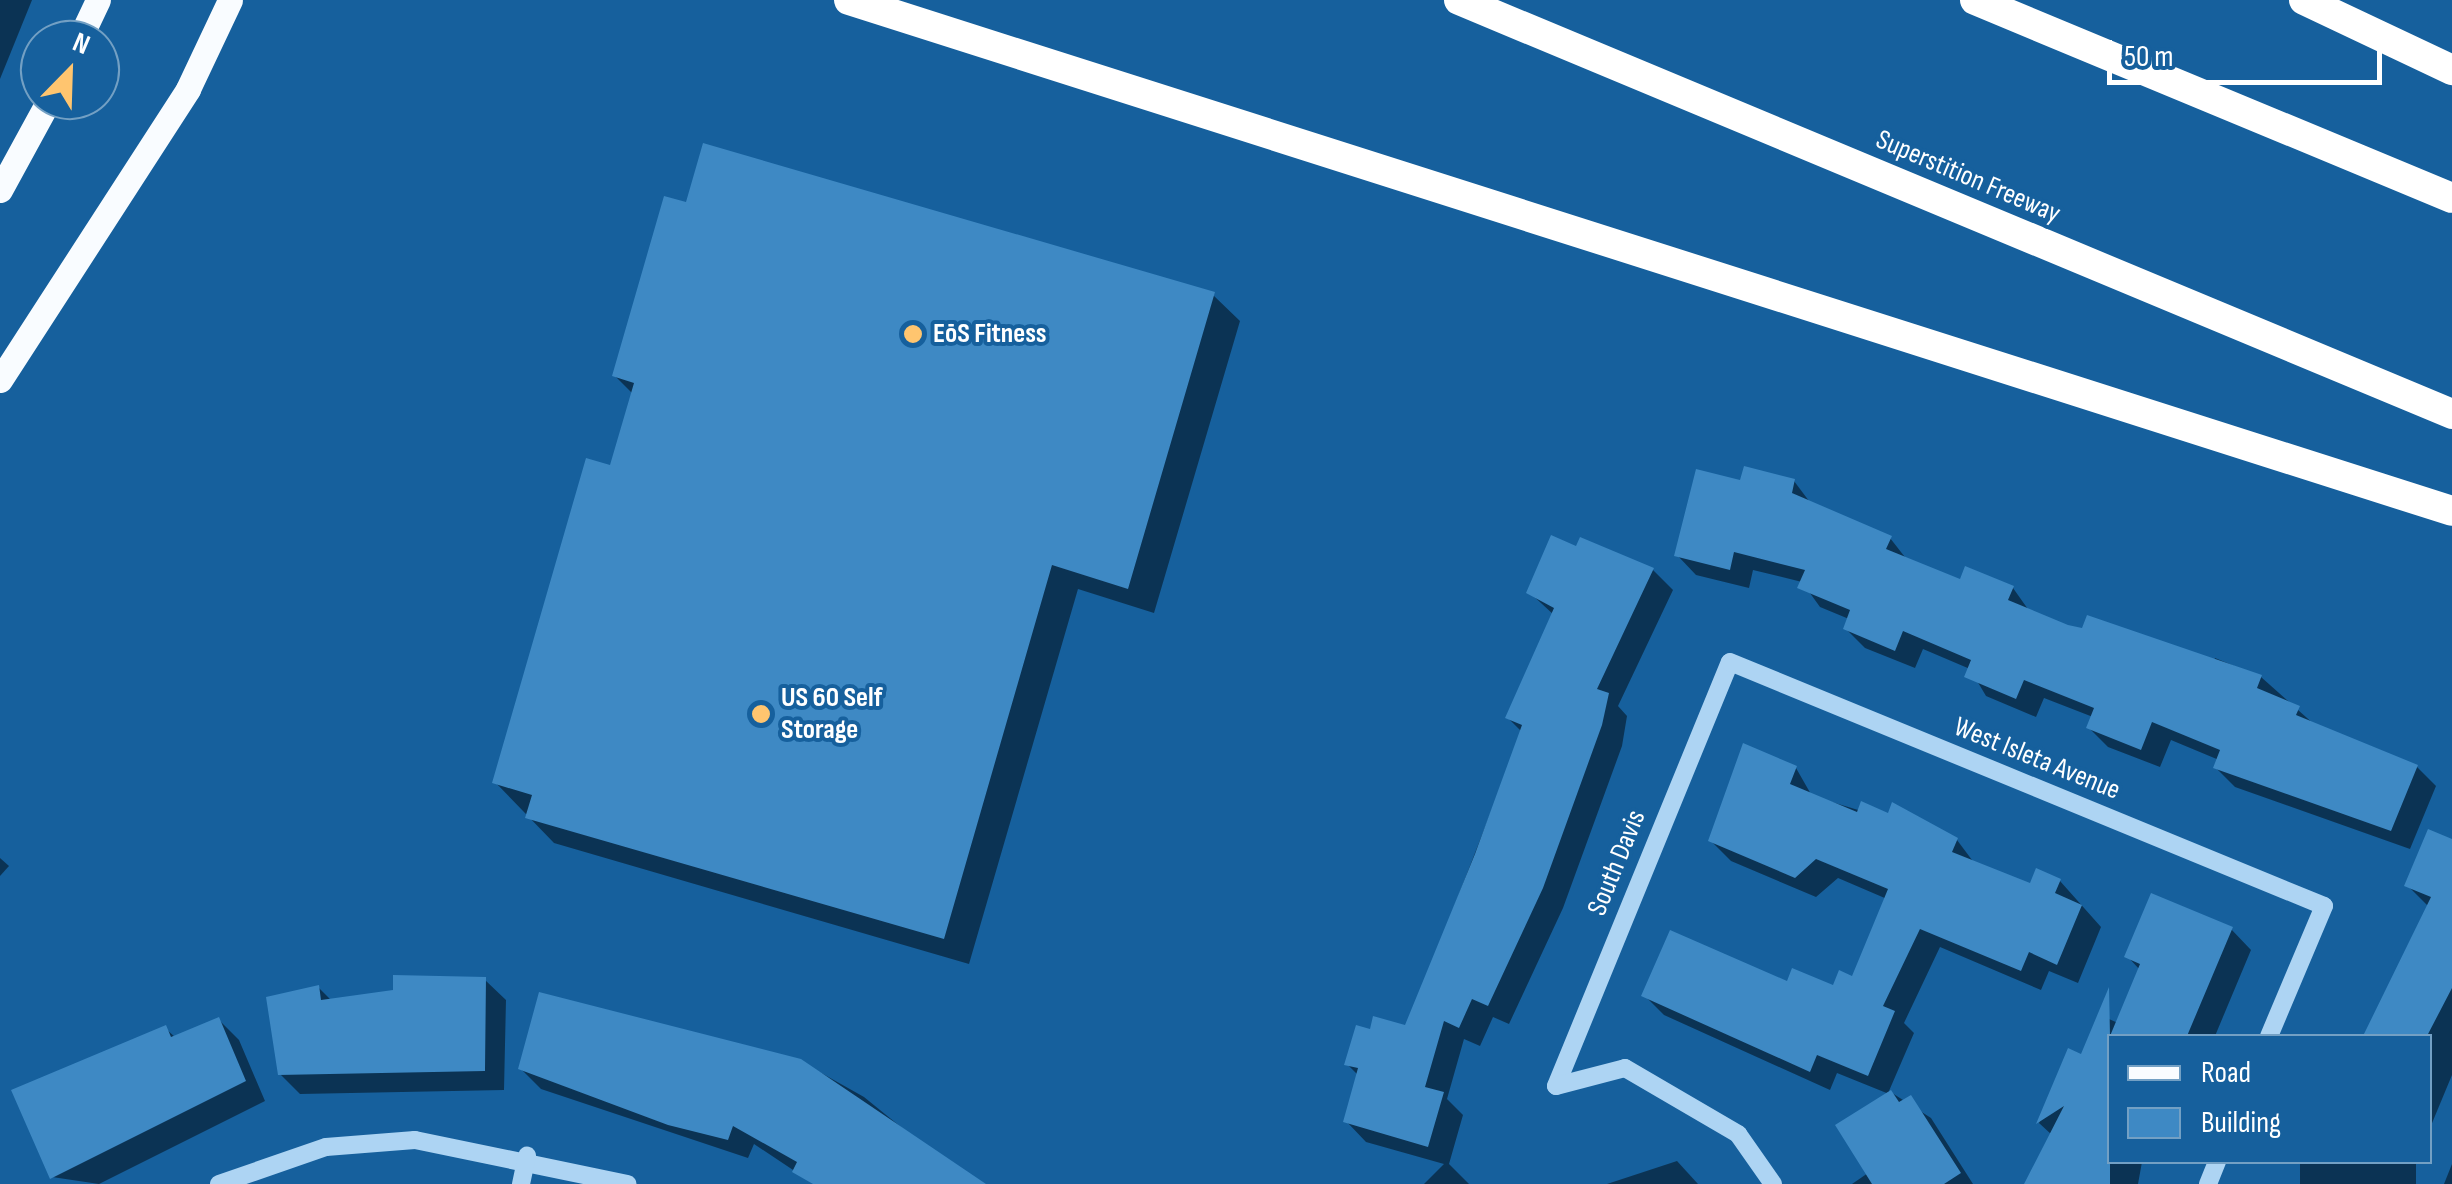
<!DOCTYPE html>
<meta charset="utf-8">
<style>
body{margin:0}
#map{position:relative;width:2452px;height:1184px;overflow:hidden;background:#16609d;font-family:"Sofia Sans Condensed",sans-serif}
div>[style]{position:absolute}
.shadow>*{inset:0;background:#0007;transform-origin:0 0}
.building>*{inset:0;background:#3e89c4}
.minor>*{height:18px;margin:-9px;padding:0 9px;transform-origin:9px;border-radius:9px;background:#add4f3}
.major>*{height:25px;margin:-12.5px;padding:0 12.5px;transform-origin:12.5px;border-radius:12.5px;background:#f9fcff}
.highway>*{height:30px;margin:-15px;padding:0 15px;transform-origin:15px;border-radius:15px;background:#fff}
.dots>*{width:28px;height:28px;translate:-50% -50%;box-sizing:border-box;border:5px solid #16609d;border-radius:50%}
span{translate:-50% -50%;white-space:nowrap;text-align:center;line-height:1.15;-webkit-text-stroke:8px #16609d;paint-order:stroke}
.street-label{font-size:28px;color:#fff}
.poi-label{font-size:28px;color:#fff;font-weight:700}
.left{translate:0 -50%;text-align:left}
.legend{position:absolute;left:2107px;top:1034px;width:325px;height:130px;box-sizing:border-box;background:#16609d;border:2px solid #73a0c4;margin:0;padding:12px 18px;list-style:none;font-size:30px;color:#fff}
.legend li{display:flex;align-items:center;gap:20px;height:50px}
.legend b{width:50px;border:2px solid #73a0c4}
.north{position:absolute;left:20px;top:20px;width:100px;height:100px;box-sizing:border-box;background:#16609d;border:2px solid #73a0c4;border-radius:50%;rotate:23deg;font-size:28px;font-weight:700;line-height:40px;text-align:center;color:#fff}
.north::after{content:'';display:block;margin:auto;width:35px;height:45px;background:#ffc56f;clip-path:polygon(50% 0,100% 100%,50% 72%,0 100%)}
.scale{position:absolute;left:2107px;top:40px;width:275px;height:45px;box-sizing:border-box;border:5px solid #fff;border-top:0;padding-left:12px;font-size:30px;line-height:35px;white-space:nowrap;color:#fff;-webkit-text-stroke:8px #16609d;paint-order:stroke}
</style>
<div id="map">
<div class="shadow">
<div style="clip-path:polygon(0 0,32px 0,0 79px)"></div>
<div style="clip-path:polygon(1213px 295px,1240px 321px,1154px 613px,1078px 589px,969px 964px,554px 843px,495px 782px,612px 468px,633px 394px,614px 375px)"></div>
<div style="clip-path:polygon(1794px 481px,1812px 505px,1890px 538px,1908px 561px,1961px 582px,2013px 588px,2030px 612px,2067px 627px,2211px 666px,2215px 658px,2261px 677px,2316px 726px,2417px 767px,2436px 786px,2410px 849px,2235px 787px,2216px 768px,2219px 760px,2171px 740px,2160px 767px,2108px 747px,2089px 728px,2093px 717px,2044px 698px,2036px 717px,1986px 696px,1970px 669px,1923px 649px,1915px 668px,1865px 648px,1845px 628px,1849px 619px,1820px 607px,1802px 582px,1753px 570px,1749px 588px,1696px 575px,1677px 555px,1742px 483px)"></div>
<div style="clip-path:polygon(1577px 549px,1653px 570px,1673px 590px,1618px 706px,1627px 716px,1622px 746px,1563px 908px,1509px 1024px,1493px 1017px,1480px 1046px,1464px 1039px,1447px 1099px,1463px 1115px,1449px 1164px,1469px 1184px,1424px 1184px,1444px 1164px,1366px 1142px,1346px 1121px,1359px 1076px,1347px 1064px,1371px 1032px,1407px 1028px,1522px 732px,1508px 718px,1554px 615px,1529px 592px)"></div>
<div style="clip-path:polygon(1796px 768px,1812px 796px,1957px 840px,1975px 864px,2031px 886px,2060px 881px,2101px 927px,2078px 983px,2049px 971px,2041px 990px,1940px 947px,1904px 1023px,1914px 1033px,1889px 1091px,1931px 1118px,1973px 1184px,1852px 1184px,1868px 1173px,1889px 1094px,1837px 1073px,1830px 1090px,1664px 1015px,1644px 995px,1834px 988px,1853px 979px,1887px 899px,1838px 878px,1816px 897px,1731px 861px,1711px 841px)"></div>
<div style="clip-path:polygon(2452px 842px,2452px 1075px,2430px 1128px,2430px 1036px,2365px 1036px,2429px 907px,2407px 885px)"></div>
<div style="clip-path:polygon(0 858px,9px 866px,0 876px)"></div>
<div style="clip-path:polygon(2231px 929px,2251px 950px,2215px 1036px,2110px 1036px,2110px 1162px,2142px 1162px,2138px 1184px,2027px 1184px,2052px 1135px,2039px 1123px,2070px 1052px,2082px 1057px,2100px 1015px,2118px 1023px,2140px 970px,2127px 956px)"></div>
<div style="clip-path:polygon(485px 980px,506px 1000px,504px 1090px,300px 1094px,280px 1074px,318px 987px,332px 1001px)"></div>
<div style="clip-path:polygon(219px 1020px,239px 1040px,265px 1101px,99px 1184px,52px 1177px,165px 1028px,176px 1038px)"></div>
<div style="clip-path:polygon(800px 1061px,864px 1097px,971px 1184px,814px 1184px,754px 1144px,748px 1158px,541px 1089px,521px 1069px)"></div>
<div style="clip-path:polygon(1677px 1161px,1698px 1184px,1607px 1184px)"></div>
<div style="left:2300px;top:1162px;width:116px;height:23px"></div>
<div style="clip-path:polygon(2452px 1164px,2452px 1184px,2444px 1184px)"></div>
</div>
<div class="building">
<div style="clip-path:polygon(703px 143px,1215px 292px,1128px 589px,1052px 565px,944px 939px,525px 818px,532px 795px,492px 783px,586px 458px,610px 465px,634px 383px,612px 376px,664px 196px,686px 202px)"></div>
<div style="clip-path:polygon(1744px 466px,1795px 479px,1792px 493px,1892px 536px,1886px 549px,1960px 579px,1965px 566px,2014px 586px,2008px 600px,2068px 625px,2082px 628px,2087px 615px,2262px 675px,2257px 688px,2300px 706px,2296px 715px,2418px 765px,2391px 831px,2213px 768px,2220px 750px,2152px 722px,2141px 750px,2086px 728px,2094px 708px,2024px 680px,2016px 699px,1964px 677px,1971px 660px,1903px 631px,1895px 651px,1843px 629px,1850px 610px,1797px 588px,1805px 570px,1734px 552px,1730px 570px,1674px 556px,1696px 469px,1740px 480px)"></div>
<div style="clip-path:polygon(1551px 535px,1576px 546px,1580px 537px,1654px 568px,1597px 689px,1609px 693px,1602px 725px,1543px 888px,1488px 1006px,1472px 999px,1459px 1028px,1444px 1021px,1425px 1087px,1444px 1092px,1428px 1147px,1343px 1122px,1358px 1068px,1344px 1065px,1356px 1025px,1370px 1029px,1373px 1016px,1405px 1025px,1475px 854px,1522px 725px,1505px 718px,1554px 608px,1526px 593px)"></div>
<div style="clip-path:polygon(1743px 743px,1797px 766px,1790px 784px,1857px 812px,1861px 801px,1888px 813px,1892px 802px,1958px 838px,1952px 852px,2030px 883px,2036px 868px,2061px 879px,2055px 893px,2082px 905px,2057px 965px,2029px 952px,2021px 971px,1920px 929px,1883px 1006px,1895px 1011px,1868px 1076px,1817px 1055px,1810px 1072px,1641px 996px,1670px 930px,1787px 981px,1792px 968px,1833px 985px,1839px 970px,1852px 976px,1888px 889px,1816px 859px,1795px 878px,1708px 841px)"></div>
<div style="clip-path:polygon(2428px 829px,2452px 839px,2452px 988px,2427px 1036px,2363px 1036px,2431px 897px,2404px 886px)"></div>
<div style="clip-path:polygon(2151px 893px,2233px 927px,2187px 1036px,2110px 1036px,2110px 1184px,2024px 1184px,2064px 1106px,2036px 1124px,2068px 1048px,2081px 1054px,2109px 987px,2110px 1036px,2140px 964px,2124px 957px)"></div>
<div style="clip-path:polygon(393px 975px,486px 977px,485px 1071px,278px 1075px,266px 997px,319px 985px,321px 1000px,393px 990px)"></div>
<div style="clip-path:polygon(539px 992px,801px 1059px,986px 1184px,813px 1184px,792px 1172px,797px 1162px,733px 1126px,728px 1140px,668px 1125px,518px 1069px)"></div>
<div style="clip-path:polygon(219px 1017px,246px 1081px,50px 1179px,11px 1090px,166px 1025px,171px 1037px)"></div>
<div style="clip-path:polygon(1891px 1090px,1899px 1102px,1911px 1095px,1961px 1173px,1944px 1184px,1872px 1184px,1835px 1125px)"></div>
</div>
<div class="minor">
<div style="left:1556px;top:1086px;width:458px;rotate:-67.7deg"></div>
<div style="left:1730px;top:662px;width:642px;rotate:22.33deg"></div>
<div style="left:2324px;top:906px;width:141px;rotate:112.9deg"></div>
<div style="left:1556px;top:1086px;width:71px;rotate:-14.6deg"></div>
<div style="left:1625px;top:1068px;width:131px;rotate:30.3deg"></div>
<div style="left:1738px;top:1134px;width:61px;rotate:55deg"></div>
<div style="left:219px;top:1184px;width:113px;rotate:-19.1deg"></div>
<div style="left:326px;top:1147px;width:89px;rotate:-4.5deg"></div>
<div style="left:415px;top:1140px;width:217px;rotate:11.7deg"></div>
<div style="left:521px;top:1184px;width:29px;rotate:-78deg"></div>
<div style="left:2208px;top:1184px;width:24px;rotate:-68deg"></div>
</div>
<div class="major">
<div style="left:79px;top:40px;width:44px;rotate:-64.6deg"></div>
<div style="left:0;top:190px;width:102px;rotate:-61.4deg"></div>
<div style="left:0;top:380px;width:346px;rotate:-57.1deg"></div>
<div style="left:188px;top:89px;width:98px;rotate:-64.7deg"></div>
</div>
<div class="highway">
<div style="left:849px;top:0;width:1682px;rotate:17.68deg"></div>
<div style="left:1459px;top:0;width:1076px;rotate:22.63deg"></div>
<div style="left:1975px;top:0;width:516px;rotate:22.54deg"></div>
<div style="left:2304px;top:0;width:164px;rotate:25.3deg"></div>
</div>
<div class="dots">
<div style="left:913px;top:334px;background:#ffc56f"></div>
<div style="left:761px;top:714px;background:#ffc56f"></div>
</div>
<div class="street-label">
<span style="left:1968px;top:177px;rotate:23deg">Superstition Freeway</span>
<span style="left:2037px;top:759px;rotate:22deg">West Isleta Avenue</span>
<span style="left:1617px;top:863px;rotate:-68deg">South Davis</span>
</div>
<div class="poi-label">
<span class="left" style="left:933px;top:334px">EōS Fitness</span>
<span class="left" style="left:781px;top:714px">US 60 Self<br>Storage</span>
</div>
<ul class="legend">
<li><b style="height:12px;background:#f9fcff"></b>Road</li>
<li><b style="height:28px;background:#3e89c4"></b>Building</li>
</ul>
<div class="north">N</div>
<div class="scale">50 m</div>
</div>
